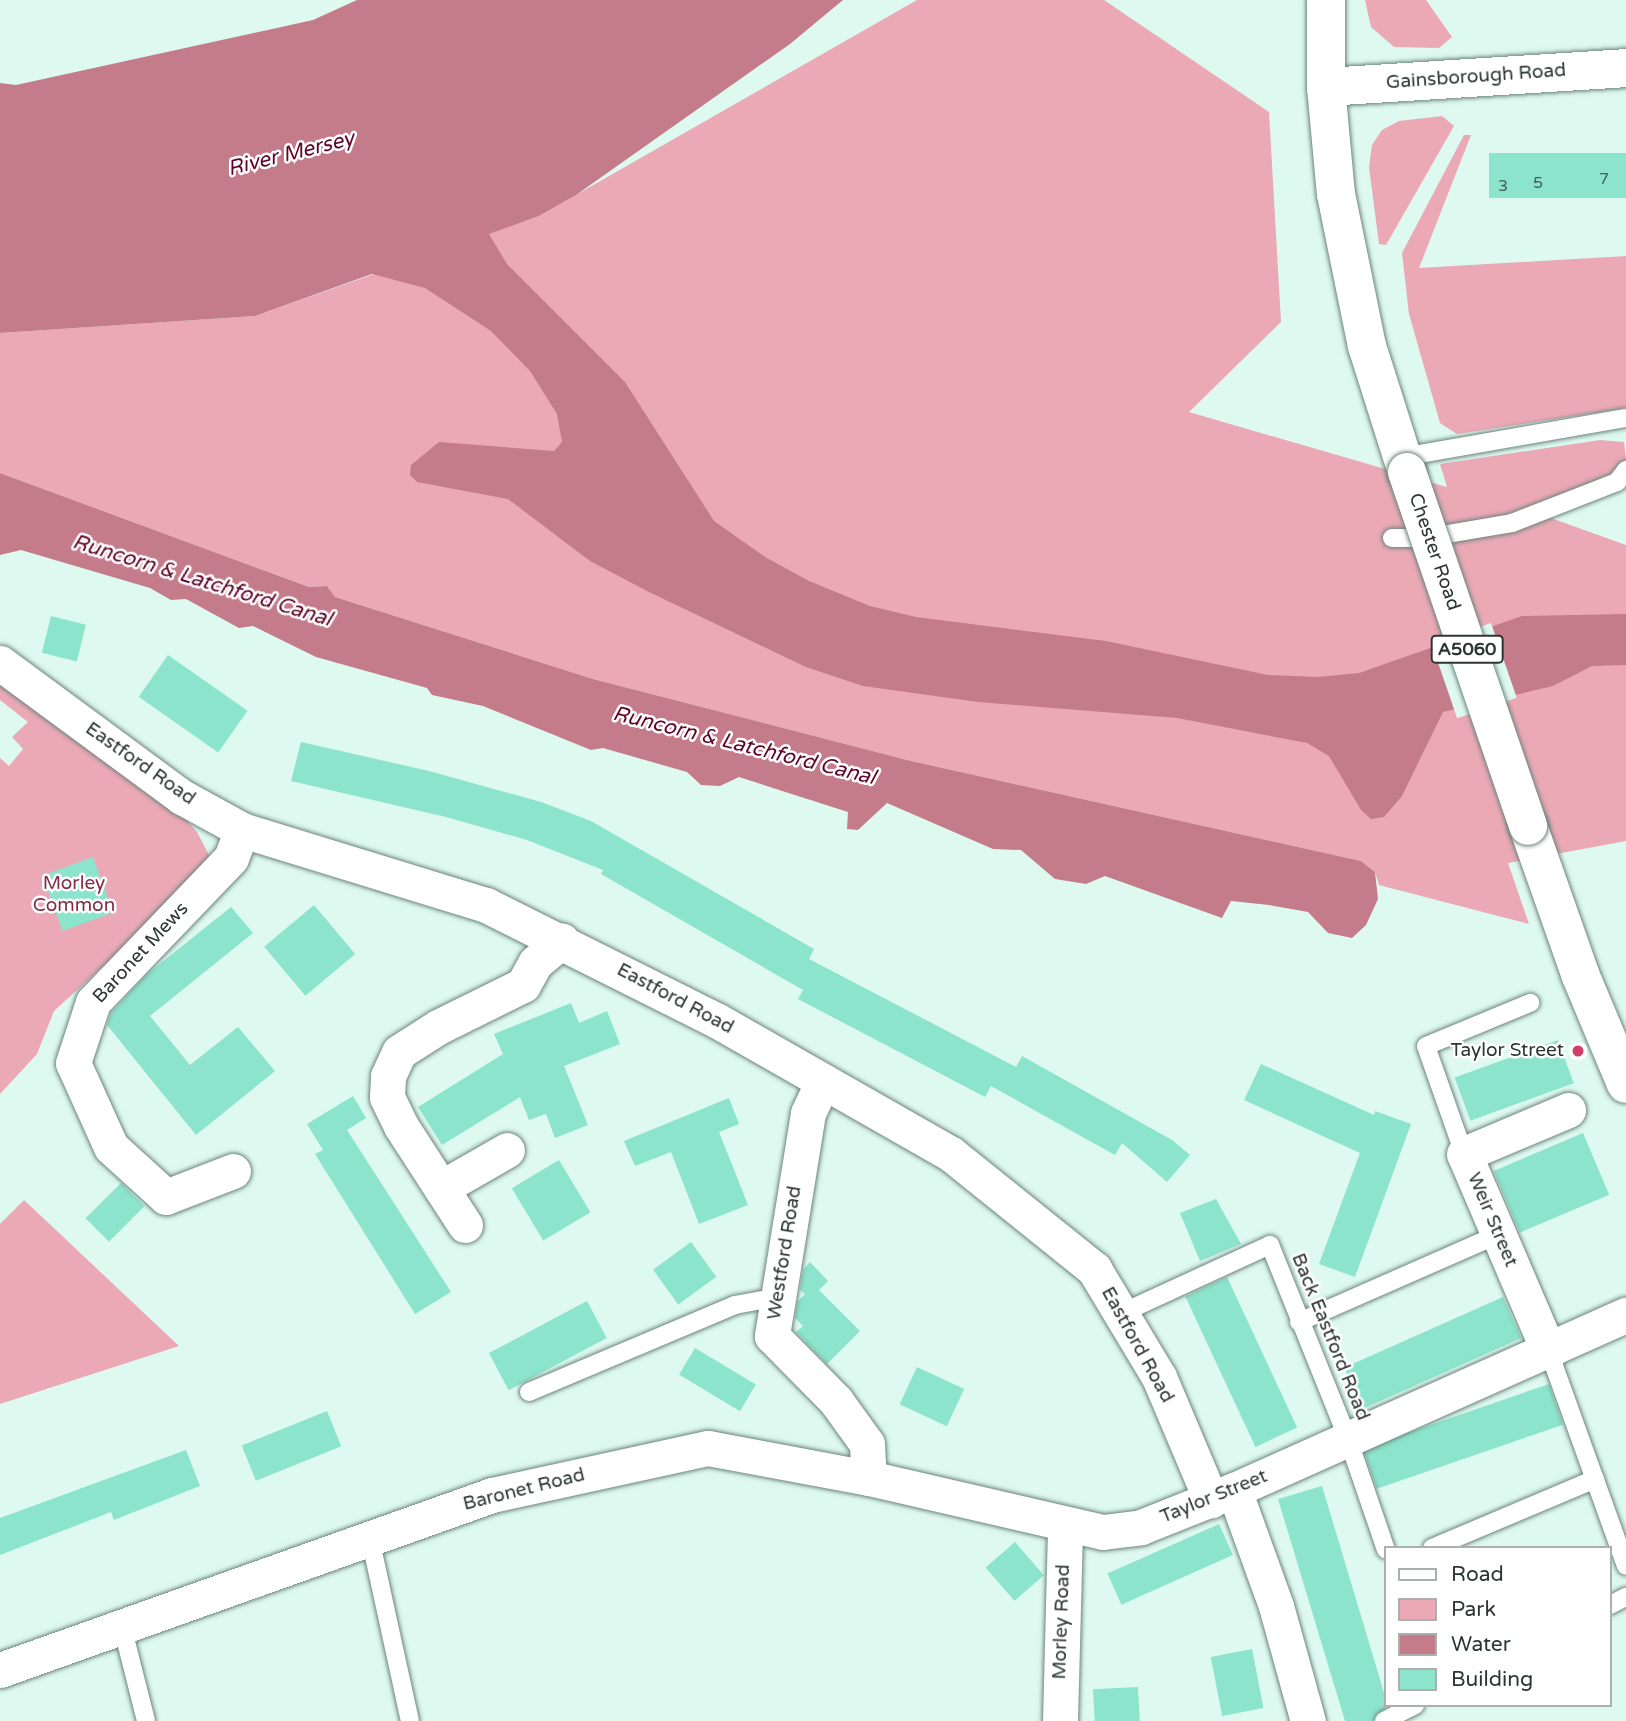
<!DOCTYPE html>
<style>
body{margin:0}
#map{position:relative;width:1626px;height:1721px;overflow:hidden;background:#def9f0;font-family:"Varela Round",sans-serif}
div>[style]{position:absolute}
.green>*{inset:0;background:#eba9b6}
.water>*{inset:0;background:#c47b8a}
.pier>*{inset:0;background:#def9f0;transform-origin:0 0}
.building>*{inset:0;background:#8ce4cc;transform-origin:0 0}
.roads{filter:drop-shadow(0 0 2px #6c847c) drop-shadow(0 0 2px #6c847c)}
.service>*{height:18px;margin:-9px;padding:0 9px;transform-origin:9px;border-radius:9px;background:#fff}
.minor>*{height:35px;margin:-17.5px;padding:0 17.5px;transform-origin:17.5px;border-radius:17.5px;background:#fff}
.tertiary>*{height:38px;margin:-19px;padding:0 19px;transform-origin:19px;border-radius:19px;background:#fff}
.trunk>*{height:38px;margin:-19px;padding:0 19px;transform-origin:19px;border-radius:19px;background:#fff}
.bridges{filter:drop-shadow(0 0 2px #6c847c) drop-shadow(0 0 2px #6c847c)}
.trunk-bridge>*{height:38px;margin:-19px;padding:0 19px;transform-origin:19px;border-radius:19px;background:#fff}
.dots>*{width:19px;height:19px;translate:-50% -50%;box-sizing:border-box;border:4px solid #fff;border-radius:50%}
span{translate:-50% -50%;white-space:nowrap;text-align:center;line-height:1.15;-webkit-text-stroke:5px #fff;paint-order:stroke}
.number-label{font-size:16px;color:#446259}
.number-label span{-webkit-text-stroke-width:0}
.shield-label span{padding:2px 5px;background:#fff;border:2px solid;border-radius:5px;-webkit-text-stroke-width:0}
.shield-label{font-size:18px;color:#2c3633;font-weight:700}
.street-label{font-size:19px;color:#2c3633}
.park-label{font-size:19px;color:#832b44}
.poi-label{font-size:19px;color:#2c3633}
.right{translate:-100% -50%;text-align:right}
.water-label{font-size:21px;color:#600528;font-style:italic}
.legend{position:absolute;left:1384px;top:1546px;width:228px;height:161px;box-sizing:border-box;background:#fff;border:2px solid #abafad;margin:0;padding:9px 12px;list-style:none;font-size:21px;color:#2c3633}
.legend li{display:flex;align-items:center;gap:14px;height:35px}
.legend b{width:35px;border:2px solid #abafad}
</style>
<div id="map">
<div class="green">
<div style="clip-path:polygon(917px 0,1104px 0,1269px 112px,1281px 322px,1189px 412px,1447px 487px,1440px 464px,1600px 440px,1624px 442px,1626px 459px,1618px 470px,1534px 512px,1626px 545px,1626px 841px,1508px 863px,1529px 924px,1379px 885px,1375px 872px,1361px 861px,911px 761px,593px 679px,335px 597px,327px 586px,309px 587px,0 473px,0 333px,255px 316px,539px 216px)"></div>
<div style="clip-path:polygon(1365px 0,1426px 0,1452px 37px,1439px 48px,1394px 47px,1371px 27px)"></div>
<div style="clip-path:polygon(1442px 116px,1454px 126px,1386px 245px,1379px 244px,1369px 167px,1372px 145px,1382px 130px,1399px 121px)"></div>
<div style="clip-path:polygon(1464px 135px,1471px 135px,1419px 268px,1626px 256px,1626px 408px,1457px 434px,1440px 423px,1409px 314px,1402px 253px)"></div>
<div style="clip-path:polygon(0 663px,175px 807px,197px 832px,211px 859px,200px 878px,54px 1011px,37px 1054px,0 1094px,0 758px,9px 766px,23px 749px,12px 737px,28px 722px,0 700px)"></div>
<div style="clip-path:polygon(24px 1200px,179px 1346px,0 1404px,0 1224px)"></div>
</div>
<div class="water">
<div style="clip-path:polygon(357px 0,843px 0,790px 44px,576px 195px,539px 216px,489px 234px,507px 264px,625px 382px,714px 521px,765px 557px,809px 581px,870px 606px,916px 617px,1106px 641px,1268px 675px,1318px 677px,1359px 673px,1522px 616px,1626px 614px,1626px 665px,1592px 666px,1553px 686px,1443px 712px,1402px 796px,1384px 817px,1371px 819px,1361px 810px,1329px 756px,1307px 743px,1177px 718px,978px 702px,863px 686px,806px 667px,649px 592px,590px 561px,508px 499px,417px 482px,410px 475px,411px 465px,439px 442px,554px 451px,562px 442px,557px 414px,530px 371px,491px 331px,425px 288px,372px 274px,255px 316px,0 333px,0 83px,16px 85px,313px 20px)"></div>
<div style="clip-path:polygon(0 473px,309px 587px,327px 586px,335px 597px,593px 679px,911px 761px,1361px 861px,1375px 872px,1378px 899px,1366px 925px,1352px 938px,1328px 933px,1308px 912px,1269px 905px,1231px 901px,1222px 918px,1105px 876px,1086px 884px,1055px 879px,1021px 850px,993px 849px,887px 803px,858px 830px,847px 829px,848px 812px,739px 777px,720px 786px,701px 785px,687px 772px,603px 748px,591px 750px,483px 706px,432px 695px,427px 688px,316px 657px,253px 626px,239px 628px,186px 599px,171px 600px,150px 588px,21px 550px,0 555px)"></div>
</div>
<div class="pier">
<div style="left:1491px;top:623px;width:79px;height:63px;rotate:71deg"></div>
</div>
<div class="building">
<div style="left:1626px;top:153px;width:45px;height:137px;rotate:90deg"></div>
<div style="left:51px;top:616px;width:36px;height:38px;rotate:14deg"></div>
<div style="left:168px;top:655px;width:97px;height:51px;rotate:35deg"></div>
<div style="clip-path:polygon(301px 742px,429px 771px,541px 802px,591px 821px,814px 949px,809px 959px,1016px 1067px,1022px 1056px,1172px 1140px,1190px 1155px,1167px 1182px,1122px 1143px,1115px 1155px,991px 1086px,985px 1097px,798px 999px,803px 990px,601px 874px,603px 870px,527px 840px,446px 817px,291px 781px)"></div>
<div style="left:93px;top:857px;width:59px;height:54px;rotate:70deg"></div>
<div style="left:314px;top:905px;width:64px;height:65px;rotate:50deg"></div>
<div style="clip-path:polygon(231px 907px,253px 933px,150px 1016px,190px 1065px,238px 1027px,275px 1071px,196px 1135px,107px 1025px,111px 1013px,146px 975px)"></div>
<div style="clip-path:polygon(571px 1003px,579px 1023px,607px 1011px,620px 1044px,564px 1066px,588px 1125px,555px 1138px,546px 1114px,529px 1120px,520px 1097px,442px 1145px,418px 1107px,503px 1054px,494px 1034px)"></div>
<div style="left:1558px;top:1040px;width:46px;height:110px;rotate:70deg"></div>
<div style="clip-path:polygon(1261px 1064px,1374px 1115px,1375px 1111px,1411px 1124px,1355px 1277px,1319px 1264px,1360px 1153px,1244px 1100px)"></div>
<div style="clip-path:polygon(353px 1096px,366px 1118px,347px 1130px,451px 1292px,415px 1314px,315px 1154px,323px 1150px,307px 1124px)"></div>
<div style="clip-path:polygon(729px 1098px,739px 1124px,719px 1132px,748px 1205px,699px 1224px,671px 1152px,635px 1166px,624px 1141px)"></div>
<div style="left:1583px;top:1133px;width:67px;height:97px;rotate:67deg"></div>
<div style="left:559px;top:1160px;width:61px;height:55px;rotate:59deg"></div>
<div style="left:121px;top:1183px;width:33px;height:50px;rotate:45deg"></div>
<div style="clip-path:polygon(1216px 1199px,1241px 1244px,1200px 1261px,1180px 1213px)"></div>
<div style="left:691px;top:1242px;width:43px;height:47px;rotate:54deg"></div>
<div style="clip-path:polygon(810px 1262px,828px 1281px,819px 1290px,860px 1331px,827px 1364px,796px 1332px,803px 1326px,795px 1318px,798px 1301px,805px 1294px,800px 1290px,803px 1270px)"></div>
<div style="left:1227px;top:1277px;width:166px;height:46px;rotate:65deg"></div>
<div style="left:1503px;top:1297px;width:45px;height:174px;rotate:66deg"></div>
<div style="left:587px;top:1301px;width:42px;height:111px;rotate:62deg"></div>
<div style="left:695px;top:1348px;width:71px;height:31px;rotate:31deg"></div>
<div style="left:917px;top:1367px;width:52px;height:41px;rotate:25deg"></div>
<div style="left:1549px;top:1384px;width:43px;height:197px;rotate:71deg"></div>
<div style="left:327px;top:1411px;width:38px;height:92px;rotate:68deg"></div>
<div style="clip-path:polygon(186px 1450px,200px 1486px,114px 1520px,111px 1512px,0 1555px,0 1518px)"></div>
<div style="clip-path:polygon(1322px 1486px,1388px 1706px,1373px 1721px,1345px 1721px,1278px 1499px)"></div>
<div style="left:1219px;top:1524px;width:34px;height:122px;rotate:66deg"></div>
<div style="left:1015px;top:1542px;width:44px;height:39px;rotate:49deg"></div>
<div style="left:1252px;top:1649px;width:60px;height:42px;rotate:79deg"></div>
<div style="left:1138px;top:1687px;width:34px;height:45px;rotate:87deg"></div>
</div>
<div class="roads">
<div class="service">
<div style="left:1402px;top:457px;width:227px;rotate:-9.9deg"></div>
<div style="left:1392px;top:538px;width:32px"></div>
<div style="left:1424px;top:538px;width:89px;rotate:-9.7deg"></div>
<div style="left:1512px;top:523px;width:113px;rotate:-21.3deg"></div>
<div style="left:1617px;top:482px;width:15px;rotate:-53deg"></div>
<div style="left:1464px;top:1154px;width:114px;rotate:-109.4deg"></div>
<div style="left:1426px;top:1046px;width:113px;rotate:-22.5deg"></div>
<div style="left:1122px;top:1313px;width:163px;rotate:-24.7deg"></div>
<div style="left:1270px;top:1245px;width:209px;rotate:68.1deg"></div>
<div style="left:1348px;top:1439px;width:117px;rotate:71.1deg"></div>
<div style="left:1299px;top:1322px;width:216px;rotate:-23.7deg"></div>
<div style="left:1549px;top:1352px;width:227px;rotate:70.2deg"></div>
<div style="left:529px;top:1392px;width:224px;rotate:-22.9deg"></div>
<div style="left:735px;top:1305px;width:44px;rotate:-10.5deg"></div>
<div style="left:370px;top:1538px;width:187px;rotate:77.7deg"></div>
<div style="left:1432px;top:1548px;width:177px;rotate:-22.9deg"></div>
<div style="left:1610px;top:1605px;width:18px;rotate:-27deg"></div>
<div style="left:122px;top:1626px;width:98px;rotate:75.8deg"></div>
<div style="left:1384px;top:1721px;width:35px;rotate:-27deg"></div>
</div>
<div class="minor">
<div style="left:0;top:663px;width:226px;rotate:36.4deg"></div>
<div style="left:182px;top:797px;width:68px;rotate:28.8deg"></div>
<div style="left:242px;top:830px;width:255px;rotate:17.1deg"></div>
<div style="left:486px;top:905px;width:257px;rotate:26.6deg"></div>
<div style="left:716px;top:1020px;width:271px;rotate:29.7deg"></div>
<div style="left:951px;top:1154px;width:184px;rotate:38.8deg"></div>
<div style="left:1094px;top:1269px;width:126px;rotate:59deg"></div>
<div style="left:1159px;top:1377px;width:134px;rotate:67.1deg"></div>
<div style="left:823px;top:1081px;width:35px;rotate:115deg"></div>
<div style="left:808px;top:1113px;width:226px;rotate:99.2deg"></div>
<div style="left:772px;top:1336px;width:91px;rotate:45.4deg"></div>
<div style="left:836px;top:1401px;width:53px;rotate:54.2deg"></div>
<div style="left:867px;top:1444px;width:34px;rotate:87deg"></div>
<div style="left:233px;top:1171px;width:72px;rotate:158.8deg"></div>
<div style="left:166px;top:1197px;width:74px;rotate:-137.7deg"></div>
<div style="left:111px;top:1147px;width:92px;rotate:-114.3deg"></div>
<div style="left:73px;top:1063px;width:64px;rotate:-71.8deg"></div>
<div style="left:93px;top:1002px;width:199px;rotate:-46.2deg"></div>
<div style="left:231px;top:858px;width:30px;rotate:-69deg"></div>
<div style="left:441px;top:1188px;width:76px;rotate:-29.9deg"></div>
<div style="left:465px;top:1225px;width:118px;rotate:-122.9deg"></div>
<div style="left:401px;top:1126px;width:32px;rotate:-116deg"></div>
<div style="left:387px;top:1097px;width:21px;rotate:-87deg"></div>
<div style="left:388px;top:1076px;width:26px;rotate:-65deg"></div>
<div style="left:399px;top:1052px;width:46px;rotate:-32.7deg"></div>
<div style="left:438px;top:1027px;width:95px;rotate:-26.3deg"></div>
<div style="left:523px;top:985px;width:25px;rotate:-61deg"></div>
<div style="left:535px;top:963px;width:35px;rotate:-40deg"></div>
<div style="left:1549px;top:1352px;width:215px;rotate:-113.2deg"></div>
<div style="left:1464px;top:1154px;width:113px;rotate:-22.9deg"></div>
<div style="left:1234px;top:1490px;width:123px;rotate:70.1deg"></div>
<div style="left:1276px;top:1606px;width:119px;rotate:74.5deg"></div>
<div style="left:0;top:1670px;width:522px;rotate:-19.58deg"></div>
<div style="left:492px;top:1495px;width:221px;rotate:-12.3deg"></div>
<div style="left:708px;top:1448px;width:164px;rotate:10.6deg"></div>
<div style="left:869px;top:1478px;width:240px;rotate:13deg"></div>
<div style="left:1103px;top:1532px;width:38px;rotate:-7deg"></div>
<div style="left:1141px;top:1527px;width:100px;rotate:-21.7deg"></div>
<div style="left:1234px;top:1490px;width:429px;rotate:-24.1deg"></div>
<div style="left:1060px;top:1721px;width:197px;rotate:-88.5deg"></div>
</div>
<div class="tertiary">
<div style="left:1326px;top:87px;width:301px;rotate:-3.6deg"></div>
</div>
<div class="trunk">
<div style="left:1326px;top:0;width:87px;rotate:90deg"></div>
<div style="left:1326px;top:87px;width:107px;rotate:84.7deg"></div>
<div style="left:1336px;top:194px;width:155px;rotate:78.5deg"></div>
<div style="left:1367px;top:346px;width:132px;rotate:72.4deg"></div>
<div style="left:1528px;top:826px;width:157px;rotate:70.6deg"></div>
<div style="left:1580px;top:974px;width:119px;rotate:67.3deg"></div>
</div>
</div>
<div class="bridges">
<div class="trunk-bridge">
<div style="left:1407px;top:472px;width:374px;rotate:71.1deg"></div>
</div>
</div>
<div class="dots">
<div style="left:1578px;top:1051px;background:#ce406b"></div>
</div>
<div class="number-label">
<span style="left:1604px;top:179px">7</span>
<span style="left:1538px;top:183px">5</span>
<span style="left:1503px;top:186px">3</span>
</div>
<div class="shield-label">
<span style="left:1467px;top:649px">A5060</span>
</div>
<div class="street-label">
<span style="left:1476px;top:77px;rotate:-4deg">Gainsborough Road</span>
<span style="left:1434px;top:552px;rotate:71deg">Chester Road</span>
<span style="left:140px;top:764px;rotate:35deg">Eastford Road</span>
<span style="left:141px;top:953px;rotate:-47deg">Baronet Mews</span>
<span style="left:675px;top:999px;rotate:28deg">Eastford Road</span>
<span style="left:1492px;top:1220px;rotate:67deg">Weir Street</span>
<span style="left:785px;top:1253px;rotate:-81deg">Westford Road</span>
<span style="left:1330px;top:1337px;rotate:68deg">Back Eastford Road</span>
<span style="left:1137px;top:1345px;rotate:61deg">Eastford Road</span>
<span style="left:524px;top:1490px;rotate:-14deg">Baronet Road</span>
<span style="left:1214px;top:1497px;rotate:-22deg">Taylor Street</span>
<span style="left:1062px;top:1622px;rotate:-88deg">Morley Road</span>
</div>
<div class="park-label">
<span style="left:74px;top:895px">Morley<br>Common</span>
</div>
<div class="poi-label">
<span class="right" style="left:1564px;top:1051px">Taylor Street</span>
</div>
<div class="water-label">
<span style="left:291px;top:154px;rotate:-14deg">River Mersey</span>
<span style="left:202px;top:581px;rotate:17deg">Runcorn &amp; Latchford Canal</span>
<span style="left:744px;top:746px;rotate:14deg">Runcorn &amp; Latchford Canal</span>
</div>
<ul class="legend">
<li><b style="height:9px;background:#fff"></b>Road</li>
<li><b style="height:19px;background:#eba9b6"></b>Park</li>
<li><b style="height:19px;background:#c47b8a"></b>Water</li>
<li><b style="height:19px;background:#8ce4cc"></b>Building</li>
</ul>
</div>
